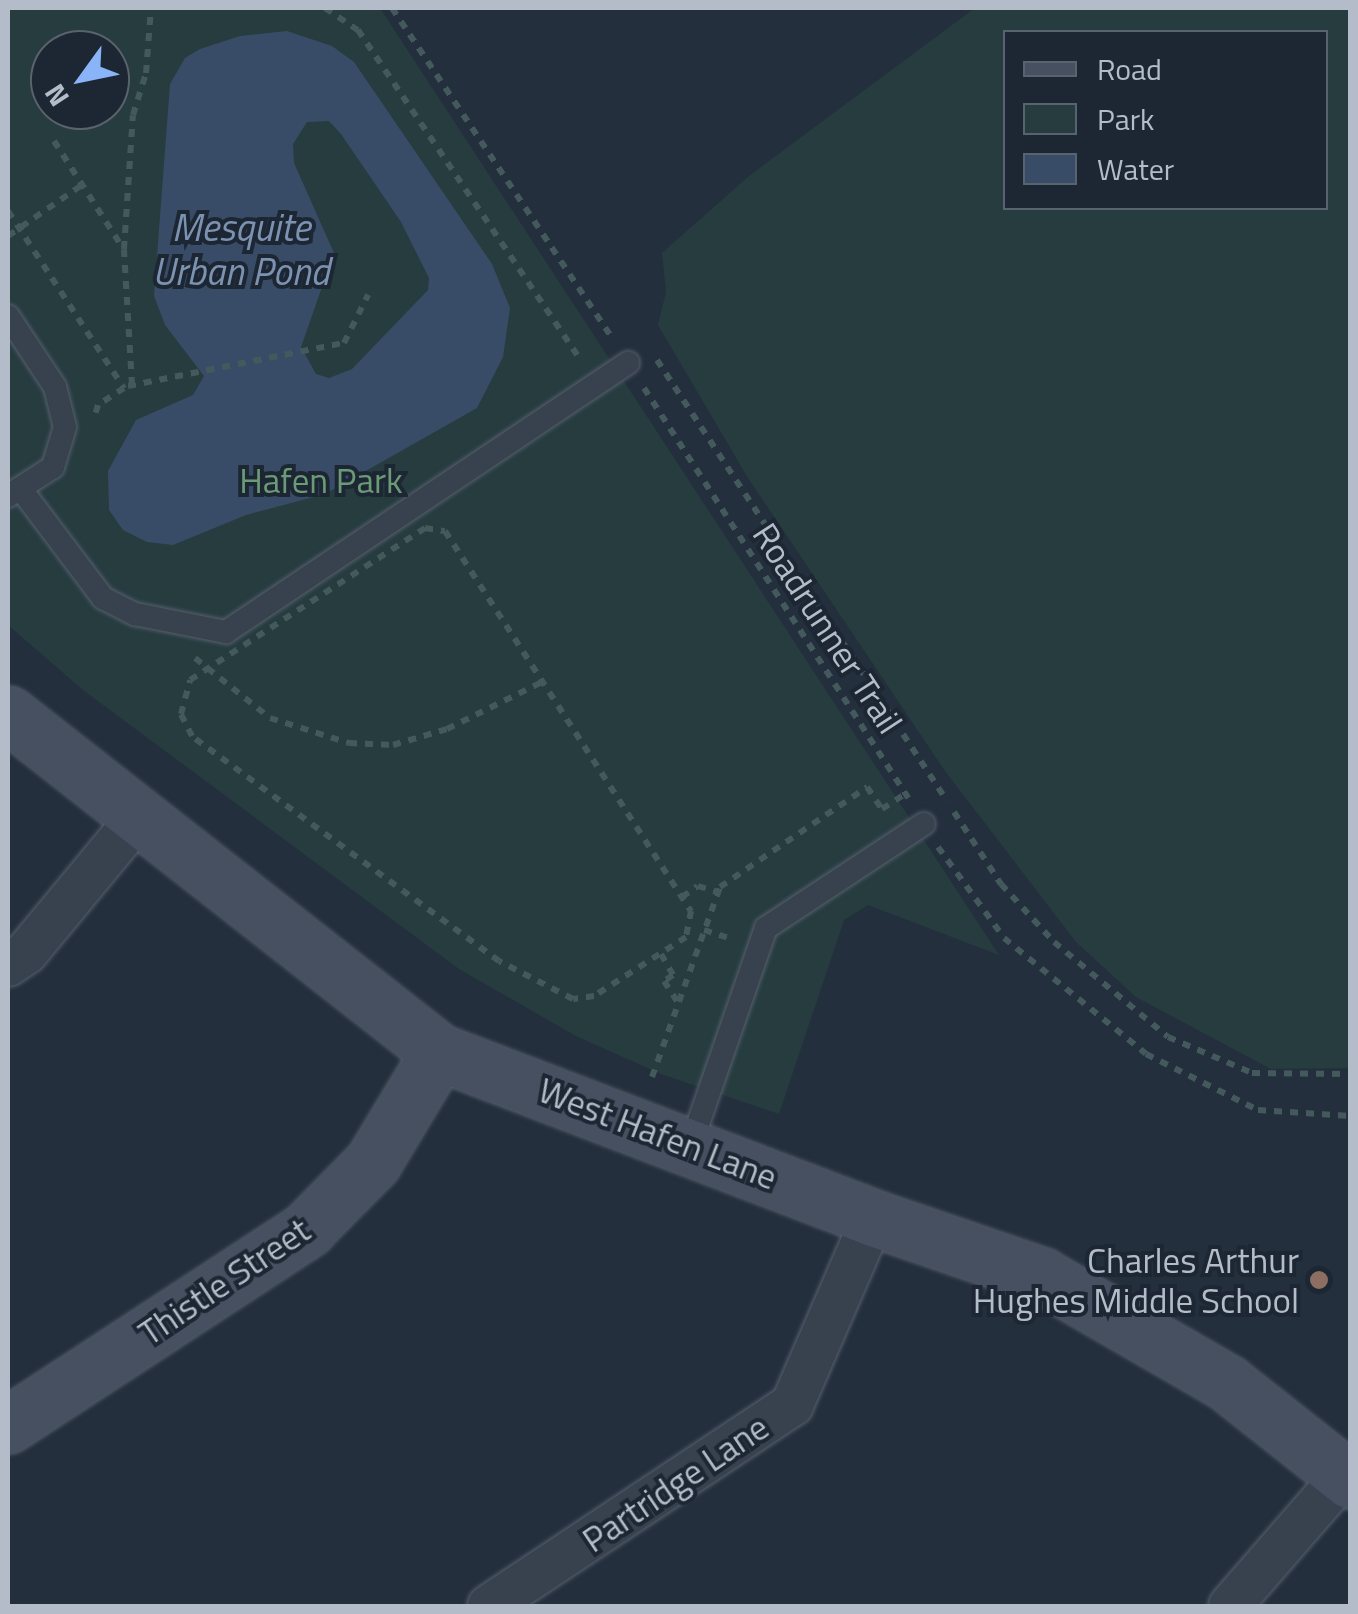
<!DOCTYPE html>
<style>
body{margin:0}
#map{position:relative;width:1358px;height:1614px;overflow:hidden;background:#242f3e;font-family:"Titillium Web",sans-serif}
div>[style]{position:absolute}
.green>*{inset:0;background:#263c3f}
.water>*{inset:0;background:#394c67}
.path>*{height:6px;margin-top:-3px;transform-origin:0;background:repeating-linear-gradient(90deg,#44595c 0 8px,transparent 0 16px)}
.roads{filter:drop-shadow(0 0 2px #565f6c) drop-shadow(0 0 2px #565f6c)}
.lane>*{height:22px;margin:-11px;padding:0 11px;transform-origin:11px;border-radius:11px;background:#38414e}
.street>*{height:42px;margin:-21px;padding:0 21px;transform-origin:21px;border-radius:21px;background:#38414e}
.secondary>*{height:55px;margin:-27.5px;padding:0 27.5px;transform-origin:27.5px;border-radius:27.5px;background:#465061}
.dots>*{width:28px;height:28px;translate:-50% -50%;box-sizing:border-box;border:5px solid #1d2633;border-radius:50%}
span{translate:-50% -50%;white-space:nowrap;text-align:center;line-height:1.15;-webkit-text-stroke:8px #1d2633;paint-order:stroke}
.park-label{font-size:35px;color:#6b9a76}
.street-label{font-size:35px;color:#b4bcc9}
.poi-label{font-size:35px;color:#b4bcc9}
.right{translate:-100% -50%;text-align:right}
.water-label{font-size:38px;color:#7c92b1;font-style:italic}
.frame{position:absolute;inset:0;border:10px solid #b4bcc9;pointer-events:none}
.legend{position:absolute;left:1003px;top:30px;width:325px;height:180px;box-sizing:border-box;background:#1d2633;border:2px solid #59626f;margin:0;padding:12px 18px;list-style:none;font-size:30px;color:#b4bcc9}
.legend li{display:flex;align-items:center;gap:20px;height:50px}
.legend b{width:50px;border:2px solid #59626f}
.north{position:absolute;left:30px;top:30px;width:100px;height:100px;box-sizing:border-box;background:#1d2633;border:2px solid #59626f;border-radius:50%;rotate:237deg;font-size:28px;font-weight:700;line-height:40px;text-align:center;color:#b4bcc9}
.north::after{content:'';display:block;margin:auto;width:35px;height:45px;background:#8ab4f8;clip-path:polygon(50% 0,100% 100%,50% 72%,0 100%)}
</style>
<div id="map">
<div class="green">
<div style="clip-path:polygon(evenodd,8px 8px,380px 8px,999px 955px,868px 905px,844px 920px,779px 1114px,661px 1074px,576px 1036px,459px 969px,83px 690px,8px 625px,8px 8px,50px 50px,110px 50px,110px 110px,50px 110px,50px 50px)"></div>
<div style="clip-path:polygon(evenodd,975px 8px,1350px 8px,1350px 1068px,1271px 1069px,1136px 997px,1076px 942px,945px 771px,748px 478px,658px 325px,666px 292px,662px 253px,749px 176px,975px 8px,1326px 32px,1326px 208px,1006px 208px,1006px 32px,1326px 32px)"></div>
</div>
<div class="water">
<div style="clip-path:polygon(evenodd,287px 31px,332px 46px,354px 62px,492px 264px,510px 308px,503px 357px,477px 408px,325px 494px,246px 515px,173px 545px,147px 542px,123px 530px,109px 510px,108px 471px,136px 420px,193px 395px,204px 376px,165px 325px,154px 296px,170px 84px,185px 58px,200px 49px,240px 36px,287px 31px,307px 122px,329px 121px,341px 134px,401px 222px,429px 278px,428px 290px,352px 369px,329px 378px,316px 374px,301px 347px,334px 253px,294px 163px,293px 144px,307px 122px)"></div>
</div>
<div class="path">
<div style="left:325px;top:8px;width:40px;rotate:34deg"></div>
<div style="left:358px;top:30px;width:398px;rotate:56deg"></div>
<div style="left:392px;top:8px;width:399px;rotate:56.3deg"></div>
<div style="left:54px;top:141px;width:127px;rotate:57.2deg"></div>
<div style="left:8px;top:211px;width:212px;rotate:56.8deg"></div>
<div style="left:124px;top:388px;width:31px;rotate:147deg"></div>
<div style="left:98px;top:405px;width:10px;rotate:107deg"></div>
<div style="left:8px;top:236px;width:90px;rotate:-34.6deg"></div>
<div style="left:657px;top:360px;width:528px;rotate:56.67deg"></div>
<div style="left:132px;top:385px;width:136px;rotate:-93.4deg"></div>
<div style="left:124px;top:249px;width:134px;rotate:-86.2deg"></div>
<div style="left:133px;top:115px;width:44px;rotate:-72.8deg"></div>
<div style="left:146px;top:73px;width:65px;rotate:-85.6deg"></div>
<div style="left:128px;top:386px;width:220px;rotate:-11.3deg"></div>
<div style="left:344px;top:343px;width:54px;rotate:-63.4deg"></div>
<div style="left:644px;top:388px;width:488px;rotate:57.2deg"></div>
<div style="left:425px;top:528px;width:20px;rotate:9deg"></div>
<div style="left:445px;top:531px;width:453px;rotate:57.1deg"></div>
<div style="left:691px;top:911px;width:26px;rotate:101deg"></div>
<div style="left:686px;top:937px;width:109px;rotate:147.3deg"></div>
<div style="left:594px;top:996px;width:21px;rotate:172deg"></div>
<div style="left:573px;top:999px;width:83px;rotate:-152.8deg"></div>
<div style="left:499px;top:961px;width:381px;rotate:-143.8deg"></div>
<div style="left:192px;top:736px;width:25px;rotate:-117deg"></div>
<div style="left:181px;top:714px;width:35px;rotate:-75deg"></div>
<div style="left:190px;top:680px;width:280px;rotate:-32.9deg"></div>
<div style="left:195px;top:658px;width:96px;rotate:38.7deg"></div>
<div style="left:270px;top:718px;width:83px;rotate:17.6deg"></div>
<div style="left:349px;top:743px;width:44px;rotate:2.6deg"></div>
<div style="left:393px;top:745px;width:56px;rotate:-16.5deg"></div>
<div style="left:447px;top:729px;width:108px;rotate:-26.3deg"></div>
<div style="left:954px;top:812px;width:86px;rotate:56.9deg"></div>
<div style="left:1001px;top:884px;width:79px;rotate:47.6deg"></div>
<div style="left:1054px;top:942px;width:148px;rotate:39.8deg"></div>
<div style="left:1168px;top:1037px;width:91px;rotate:23.2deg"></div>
<div style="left:1252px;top:1073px;width:98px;rotate:0.6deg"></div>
<div style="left:938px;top:847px;width:112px;rotate:54deg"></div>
<div style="left:1004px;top:938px;width:183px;rotate:39.2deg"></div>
<div style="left:1146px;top:1054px;width:125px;rotate:26.6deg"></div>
<div style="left:1258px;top:1110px;width:92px;rotate:3.7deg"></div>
<div style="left:682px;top:897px;width:19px;rotate:-35deg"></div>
<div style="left:698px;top:886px;width:21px;rotate:17deg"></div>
<div style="left:704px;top:930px;width:28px;rotate:18deg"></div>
<div style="left:661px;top:954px;width:24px;rotate:60deg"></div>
<div style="left:673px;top:975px;width:11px;rotate:146deg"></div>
<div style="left:664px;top:981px;width:24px;rotate:57deg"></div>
<div style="left:652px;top:1077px;width:202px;rotate:-70.3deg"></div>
<div style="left:720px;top:887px;width:178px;rotate:-34.2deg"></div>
<div style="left:867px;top:787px;width:27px;rotate:56deg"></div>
<div style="left:882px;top:809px;width:27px;rotate:-33deg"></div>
</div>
<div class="roads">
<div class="lane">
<div style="left:8px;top:316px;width:85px;rotate:56.5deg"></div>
<div style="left:55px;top:387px;width:41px;rotate:76deg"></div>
<div style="left:65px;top:427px;width:42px;rotate:106.7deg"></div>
<div style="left:53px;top:467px;width:54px;rotate:147.2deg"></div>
<div style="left:20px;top:488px;width:138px;rotate:53deg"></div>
<div style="left:103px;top:598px;width:36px;rotate:27deg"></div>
<div style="left:135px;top:614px;width:93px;rotate:11.2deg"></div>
<div style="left:226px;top:632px;width:484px;rotate:-33.8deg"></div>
<div style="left:689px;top:1150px;width:235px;rotate:-70.9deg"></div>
<div style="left:766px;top:928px;width:189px;rotate:-33.4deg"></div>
</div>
<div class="street">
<div style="left:8px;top:965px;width:22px;rotate:-34deg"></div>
<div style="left:26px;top:953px;width:174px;rotate:-50.4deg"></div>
<div style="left:489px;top:1606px;width:364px;rotate:-33.6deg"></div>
<div style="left:792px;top:1405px;width:204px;rotate:-66.6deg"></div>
<div style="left:1230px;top:1606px;width:174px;rotate:-49deg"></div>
</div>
<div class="secondary">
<div style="left:8px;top:714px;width:548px;rotate:38.1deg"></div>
<div style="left:439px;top:1052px;width:465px;rotate:20.9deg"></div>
<div style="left:873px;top:1218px;width:179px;rotate:18.9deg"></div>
<div style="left:1042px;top:1276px;width:214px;rotate:30deg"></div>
<div style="left:1227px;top:1383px;width:157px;rotate:38.3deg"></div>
<div style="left:8px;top:1425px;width:358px;rotate:-33.2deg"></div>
<div style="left:307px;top:1229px;width:94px;rotate:-45.4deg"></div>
<div style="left:373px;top:1162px;width:128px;rotate:-59deg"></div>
</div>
</div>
<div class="dots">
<div style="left:1319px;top:1280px;background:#8d6e63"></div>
</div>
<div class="park-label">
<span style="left:321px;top:480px">Hafen Park</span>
</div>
<div class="street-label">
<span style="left:828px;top:628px;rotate:57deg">Roadrunner Trail</span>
<span style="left:658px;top:1133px;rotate:21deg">West Hafen Lane</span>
<span style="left:224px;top:1281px;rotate:-34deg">Thistle Street</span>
<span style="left:675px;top:1483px;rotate:-34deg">Partridge Lane</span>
</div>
<div class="poi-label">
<span class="right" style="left:1299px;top:1280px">Charles Arthur<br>Hughes Middle School</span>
</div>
<div class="water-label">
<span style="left:241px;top:250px">Mesquite<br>Urban Pond</span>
</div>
<div class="frame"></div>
<ul class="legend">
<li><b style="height:12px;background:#465061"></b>Road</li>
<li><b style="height:28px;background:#263c3f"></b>Park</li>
<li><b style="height:28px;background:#394c67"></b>Water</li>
</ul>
<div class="north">N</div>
</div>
